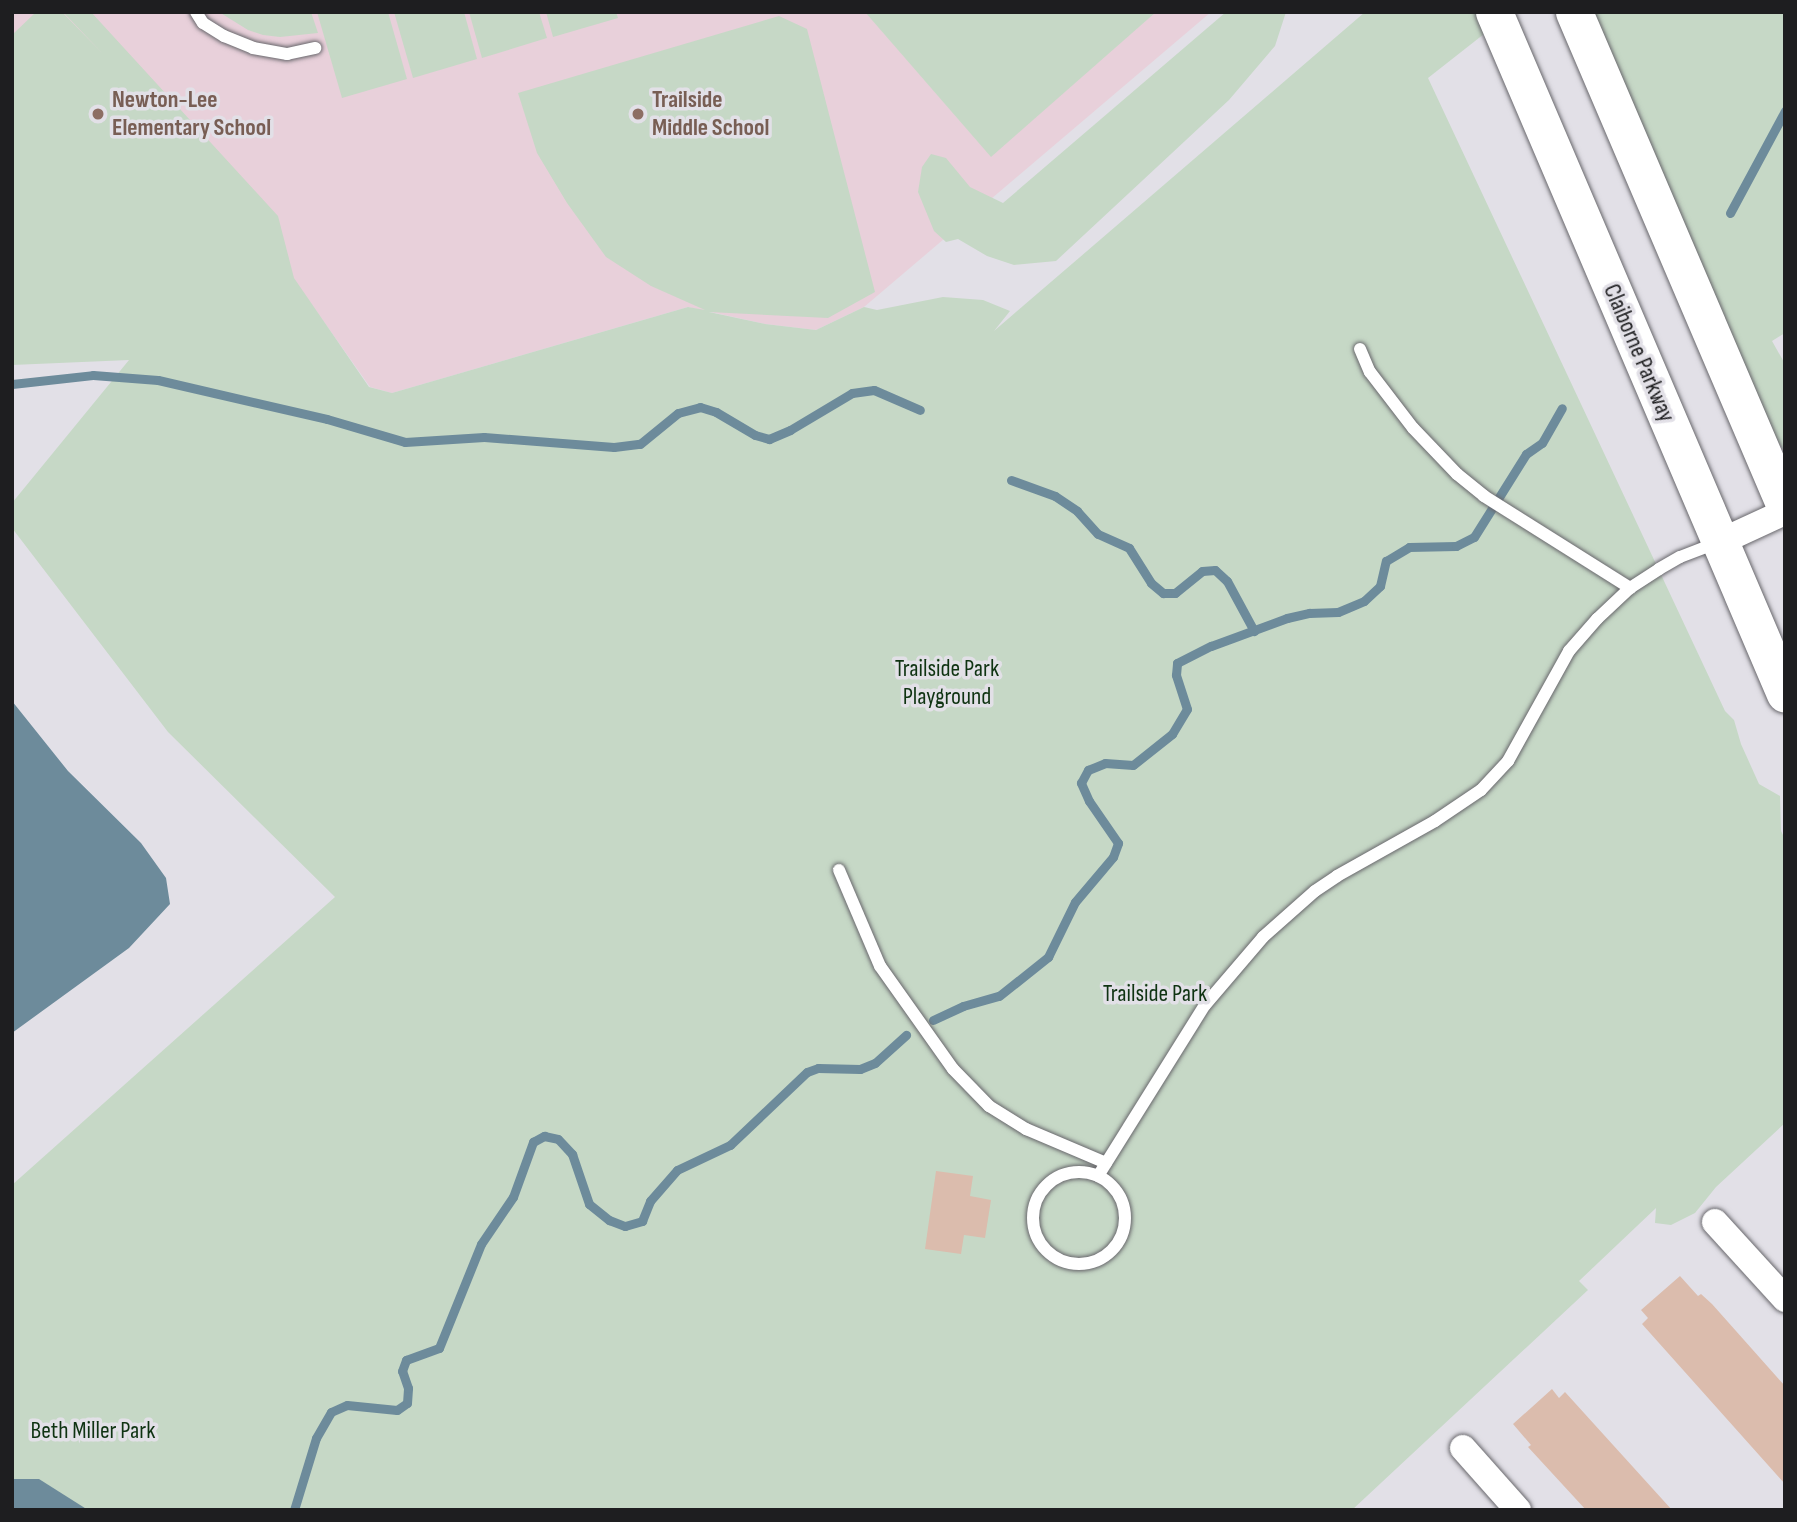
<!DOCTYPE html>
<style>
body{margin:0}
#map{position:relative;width:1797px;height:1522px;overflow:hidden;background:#e2e0e7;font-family:"Sofia Sans Condensed",sans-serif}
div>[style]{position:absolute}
.education>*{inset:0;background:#e8d0da}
.green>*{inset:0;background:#c6d8c6}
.water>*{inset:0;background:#6d8b9b}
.stream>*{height:9px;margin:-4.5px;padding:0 4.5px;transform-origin:4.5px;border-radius:4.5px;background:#6d8b9b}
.building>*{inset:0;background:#dbbcad}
.roads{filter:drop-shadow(0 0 2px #68676c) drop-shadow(0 0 2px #68676c)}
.service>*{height:12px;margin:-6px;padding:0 6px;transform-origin:6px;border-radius:6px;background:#fff}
.service>.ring{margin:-6px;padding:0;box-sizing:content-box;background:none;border:12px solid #fff;border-radius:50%}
.minor>*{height:26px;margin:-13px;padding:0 13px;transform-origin:13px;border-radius:13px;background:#fff}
.secondary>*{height:37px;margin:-18.5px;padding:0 18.5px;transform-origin:18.5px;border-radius:18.5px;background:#fff}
.dots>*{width:19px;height:19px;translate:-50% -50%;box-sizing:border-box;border:4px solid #e2e0e7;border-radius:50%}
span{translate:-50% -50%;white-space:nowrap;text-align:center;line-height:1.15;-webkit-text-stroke:7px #e2e0e7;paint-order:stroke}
.education-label{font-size:24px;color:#785e54;font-weight:700}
.left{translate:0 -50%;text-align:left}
.street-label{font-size:24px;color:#1e1e20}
.park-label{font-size:24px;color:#0f3312}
.frame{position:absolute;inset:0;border:14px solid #1e1e20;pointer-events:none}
</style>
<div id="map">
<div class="education">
<div style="clip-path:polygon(12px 12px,1211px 12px,864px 307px,816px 330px,765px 324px,688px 307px,392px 393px,370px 387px,293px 278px,12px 365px)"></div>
</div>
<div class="green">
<div style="clip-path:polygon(62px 12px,104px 55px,63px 12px,91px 12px,278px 216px,294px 278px,369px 387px,392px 393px,688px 307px,705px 310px,651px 286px,606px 257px,567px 203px,537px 153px,518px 93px,779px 16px,807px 29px,875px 292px,828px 318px,709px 312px,765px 324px,816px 330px,864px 307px,877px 310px,943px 297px,983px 300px,1010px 311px,994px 331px,1365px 12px,1512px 12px,1428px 78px,1725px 711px,1734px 720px,1741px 744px,1759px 784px,1780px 796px,1781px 831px,1785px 839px,1785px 1123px,1716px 1187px,1695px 1213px,1671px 1225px,1655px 1223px,1656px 1208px,1579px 1281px,1588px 1290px,1352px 1510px,12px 1510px,12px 1185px,335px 897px,168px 732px,12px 528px,12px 503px,129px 360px,12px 365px,12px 35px,35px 13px)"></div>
<div style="clip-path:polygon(219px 12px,311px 12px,318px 33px,280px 37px,263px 35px,248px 30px)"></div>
<div style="clip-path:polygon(317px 12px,388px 12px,407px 79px,342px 98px)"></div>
<div style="clip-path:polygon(394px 12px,464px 12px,477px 59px,413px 78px)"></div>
<div style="clip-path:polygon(469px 12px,539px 12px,547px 38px,482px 58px)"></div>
<div style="clip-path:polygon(546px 12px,616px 12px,618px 18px,553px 37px)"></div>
<div style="clip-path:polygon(865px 12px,1156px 12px,991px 157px)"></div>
<div style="clip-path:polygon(1226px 12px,1286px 12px,1275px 46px,1229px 100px,1056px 261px,1014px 265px,987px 256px,958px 239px,946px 242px,934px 231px,918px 192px,922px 167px,931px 154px,946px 158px,970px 187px,1003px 203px)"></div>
<div style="clip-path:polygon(1592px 12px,1785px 12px,1785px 333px,1772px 341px,1785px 364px,1785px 452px,1770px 431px)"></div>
</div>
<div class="water">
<div style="clip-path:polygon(12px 701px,68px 771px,141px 843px,166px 878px,170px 904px,129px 948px,12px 1033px)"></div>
<div style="clip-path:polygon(12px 1479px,39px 1479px,88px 1510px,12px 1510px)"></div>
</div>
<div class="stream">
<div style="left:1730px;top:213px;width:116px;rotate:-61.7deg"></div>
<div style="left:12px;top:384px;width:81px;rotate:-6.3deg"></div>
<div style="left:93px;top:375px;width:65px;rotate:4.4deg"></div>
<div style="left:158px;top:380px;width:173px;rotate:13deg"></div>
<div style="left:327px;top:419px;width:81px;rotate:16.4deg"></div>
<div style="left:405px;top:442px;width:79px;rotate:-3.6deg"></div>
<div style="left:484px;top:437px;width:130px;rotate:4.4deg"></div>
<div style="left:614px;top:447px;width:26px;rotate:-7deg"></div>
<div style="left:640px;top:444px;width:49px;rotate:-39.2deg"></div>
<div style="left:678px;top:413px;width:23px;rotate:-15deg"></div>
<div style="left:700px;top:407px;width:17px;rotate:17deg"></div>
<div style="left:716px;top:412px;width:45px;rotate:30.5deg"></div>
<div style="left:755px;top:435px;width:15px;rotate:16deg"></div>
<div style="left:769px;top:439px;width:23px;rotate:-23deg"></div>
<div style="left:790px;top:430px;width:72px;rotate:-30.8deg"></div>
<div style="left:852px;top:393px;width:22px;rotate:-8deg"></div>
<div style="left:874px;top:390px;width:50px;rotate:23.5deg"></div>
<div style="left:1011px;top:480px;width:47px;rotate:20deg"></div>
<div style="left:1055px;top:496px;width:27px;rotate:34deg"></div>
<div style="left:1077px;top:511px;width:31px;rotate:48deg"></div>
<div style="left:1098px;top:534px;width:34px;rotate:24deg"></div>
<div style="left:1129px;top:548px;width:41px;rotate:57.8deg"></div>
<div style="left:1151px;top:583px;width:16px;rotate:40deg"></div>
<div style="left:1163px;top:593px;width:12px"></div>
<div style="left:1175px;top:593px;width:35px;rotate:-39deg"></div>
<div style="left:1202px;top:571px;width:13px;rotate:-4deg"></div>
<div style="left:1215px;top:570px;width:16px;rotate:43deg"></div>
<div style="left:1227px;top:581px;width:57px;rotate:61.6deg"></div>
<div style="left:933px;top:1020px;width:33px;rotate:-25deg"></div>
<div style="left:963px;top:1006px;width:37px;rotate:-16deg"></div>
<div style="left:999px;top:996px;width:63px;rotate:-38.5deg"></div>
<div style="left:1048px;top:957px;width:61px;rotate:-63.9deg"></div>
<div style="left:1075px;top:902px;width:59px;rotate:-49.8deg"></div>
<div style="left:1113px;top:857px;width:15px;rotate:-70deg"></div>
<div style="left:1118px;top:843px;width:51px;rotate:-124.6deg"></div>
<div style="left:1089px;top:801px;width:20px;rotate:-114deg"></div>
<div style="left:1081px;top:783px;width:15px;rotate:-62deg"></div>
<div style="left:1088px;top:770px;width:18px;rotate:-22deg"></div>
<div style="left:1105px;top:763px;width:28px;rotate:4deg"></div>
<div style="left:1133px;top:765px;width:50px;rotate:-38.5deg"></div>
<div style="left:1172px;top:734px;width:29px;rotate:-59deg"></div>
<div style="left:1187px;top:709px;width:36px;rotate:-108deg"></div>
<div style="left:1176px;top:675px;width:12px;rotate:-85deg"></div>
<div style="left:1177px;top:663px;width:38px;rotate:-27deg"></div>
<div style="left:1211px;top:646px;width:81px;rotate:-20.2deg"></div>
<div style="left:1287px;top:618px;width:23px;rotate:-13deg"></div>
<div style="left:1309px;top:613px;width:29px;rotate:-2deg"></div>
<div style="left:1338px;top:612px;width:28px;rotate:-23deg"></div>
<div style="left:1364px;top:601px;width:22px;rotate:-43deg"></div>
<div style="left:1380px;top:586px;width:26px;rotate:-77deg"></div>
<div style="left:1386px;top:561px;width:27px;rotate:-31deg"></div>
<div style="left:1409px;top:547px;width:47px;rotate:-1.2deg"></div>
<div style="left:1456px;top:546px;width:20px;rotate:-27deg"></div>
<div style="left:1474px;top:537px;width:98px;rotate:-57.9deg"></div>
<div style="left:1526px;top:454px;width:19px;rotate:-35deg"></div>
<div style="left:1542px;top:443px;width:40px;rotate:-60.3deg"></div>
<div style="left:294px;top:1510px;width:75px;rotate:-73deg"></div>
<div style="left:316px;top:1438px;width:30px;rotate:-60deg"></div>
<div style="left:331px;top:1412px;width:17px;rotate:-24deg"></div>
<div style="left:347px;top:1405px;width:50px;rotate:5.7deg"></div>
<div style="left:397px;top:1410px;width:12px;rotate:-35deg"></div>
<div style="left:407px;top:1403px;width:15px;rotate:-86deg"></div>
<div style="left:408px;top:1388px;width:18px;rotate:-109deg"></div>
<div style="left:402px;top:1371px;width:12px;rotate:-70deg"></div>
<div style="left:406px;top:1360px;width:35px;rotate:-20deg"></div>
<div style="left:439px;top:1348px;width:112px;rotate:-68deg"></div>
<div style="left:481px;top:1244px;width:57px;rotate:-55.8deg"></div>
<div style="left:513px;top:1197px;width:59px;rotate:-70deg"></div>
<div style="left:533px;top:1142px;width:13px;rotate:-29deg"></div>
<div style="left:544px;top:1136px;width:14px;rotate:12deg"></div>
<div style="left:558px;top:1139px;width:21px;rotate:47deg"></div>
<div style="left:572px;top:1154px;width:53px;rotate:71.2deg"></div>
<div style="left:589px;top:1204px;width:26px;rotate:39deg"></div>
<div style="left:609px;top:1220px;width:17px;rotate:21deg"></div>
<div style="left:625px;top:1226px;width:18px;rotate:-16deg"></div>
<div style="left:642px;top:1221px;width:22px;rotate:-68deg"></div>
<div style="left:650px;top:1201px;width:41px;rotate:-48.9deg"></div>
<div style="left:677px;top:1170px;width:59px;rotate:-25.3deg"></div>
<div style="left:730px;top:1145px;width:106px;rotate:-43.5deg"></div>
<div style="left:807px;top:1072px;width:12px;rotate:-20deg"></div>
<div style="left:818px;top:1068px;width:42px;rotate:1.4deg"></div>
<div style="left:860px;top:1069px;width:16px;rotate:-22deg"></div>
<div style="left:875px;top:1063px;width:42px;rotate:-42.1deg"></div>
</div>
<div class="building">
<div style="clip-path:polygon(936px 1171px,973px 1176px,970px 1196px,991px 1200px,985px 1238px,964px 1235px,961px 1254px,925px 1249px)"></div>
<div style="clip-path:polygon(1680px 1276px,1698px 1296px,1701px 1294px,1712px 1304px,1785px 1386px,1785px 1484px,1642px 1324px,1648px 1318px,1641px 1310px)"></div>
<div style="clip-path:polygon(1552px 1389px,1559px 1398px,1565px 1392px,1672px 1510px,1586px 1510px,1528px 1447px,1531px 1445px,1513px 1424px)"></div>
</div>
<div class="roads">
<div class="service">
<div style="left:196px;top:12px;width:13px;rotate:58deg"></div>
<div style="left:203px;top:23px;width:25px;rotate:32deg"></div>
<div style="left:224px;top:36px;width:31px;rotate:22deg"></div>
<div style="left:253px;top:48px;width:35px;rotate:10deg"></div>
<div style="left:287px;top:54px;width:29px;rotate:-12deg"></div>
<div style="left:1360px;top:349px;width:25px;rotate:67deg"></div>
<div style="left:1370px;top:372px;width:71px;rotate:52.5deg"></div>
<div style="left:1413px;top:428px;width:64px;rotate:46.3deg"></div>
<div style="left:1457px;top:474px;width:35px;rotate:39deg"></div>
<div style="left:1484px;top:496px;width:173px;rotate:32.2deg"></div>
<div style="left:839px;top:870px;width:104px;rotate:66.9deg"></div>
<div style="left:880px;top:966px;width:126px;rotate:54.7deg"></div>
<div style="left:953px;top:1069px;width:52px;rotate:45.8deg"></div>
<div style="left:989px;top:1106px;width:44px;rotate:31.9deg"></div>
<div style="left:1026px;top:1129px;width:87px;rotate:23deg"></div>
<div class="ring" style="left:1033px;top:1172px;width:80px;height:80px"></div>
<div style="left:1098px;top:1176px;width:202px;rotate:-58deg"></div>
<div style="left:1205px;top:1005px;width:89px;rotate:-49.5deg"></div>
<div style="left:1263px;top:937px;width:69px;rotate:-41.5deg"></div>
<div style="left:1315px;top:891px;width:27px;rotate:-34deg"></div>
<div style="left:1337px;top:876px;width:112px;rotate:-29.3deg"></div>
<div style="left:1435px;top:821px;width:55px;rotate:-34deg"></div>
<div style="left:1481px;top:790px;width:40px;rotate:-47deg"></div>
<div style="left:1508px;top:761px;width:126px;rotate:-61deg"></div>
<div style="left:1569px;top:651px;width:43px;rotate:-48.8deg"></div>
<div style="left:1597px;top:619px;width:45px;rotate:-43.2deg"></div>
<div style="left:1630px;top:588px;width:35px;rotate:-33deg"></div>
<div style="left:1659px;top:569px;width:24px;rotate:-30deg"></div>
<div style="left:1680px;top:557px;width:40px;rotate:-21deg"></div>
</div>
<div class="minor">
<div style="left:1720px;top:542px;width:72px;rotate:-24.8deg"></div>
<div style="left:1715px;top:1222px;width:104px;rotate:47.7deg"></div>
<div style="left:1463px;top:1448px;width:83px;rotate:48.4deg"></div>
</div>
<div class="secondary">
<div style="left:1494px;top:12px;width:741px;rotate:66.89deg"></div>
<div style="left:1574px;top:12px;width:537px;rotate:66.87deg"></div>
</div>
</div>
<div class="dots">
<div style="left:98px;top:114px;background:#8d6e63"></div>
<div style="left:638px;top:114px;background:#8d6e63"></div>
</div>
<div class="education-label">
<span class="left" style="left:112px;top:114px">Newton-Lee<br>Elementary School</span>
<span class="left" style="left:652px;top:114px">Trailside<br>Middle School</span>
</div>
<div class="street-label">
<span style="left:1639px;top:353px;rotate:67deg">Claiborne Parkway</span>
</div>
<div class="park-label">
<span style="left:947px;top:683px">Trailside Park<br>Playground</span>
<span style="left:1155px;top:994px">Trailside Park</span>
<span style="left:93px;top:1431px">Beth Miller Park</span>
</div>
<div class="frame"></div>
</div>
